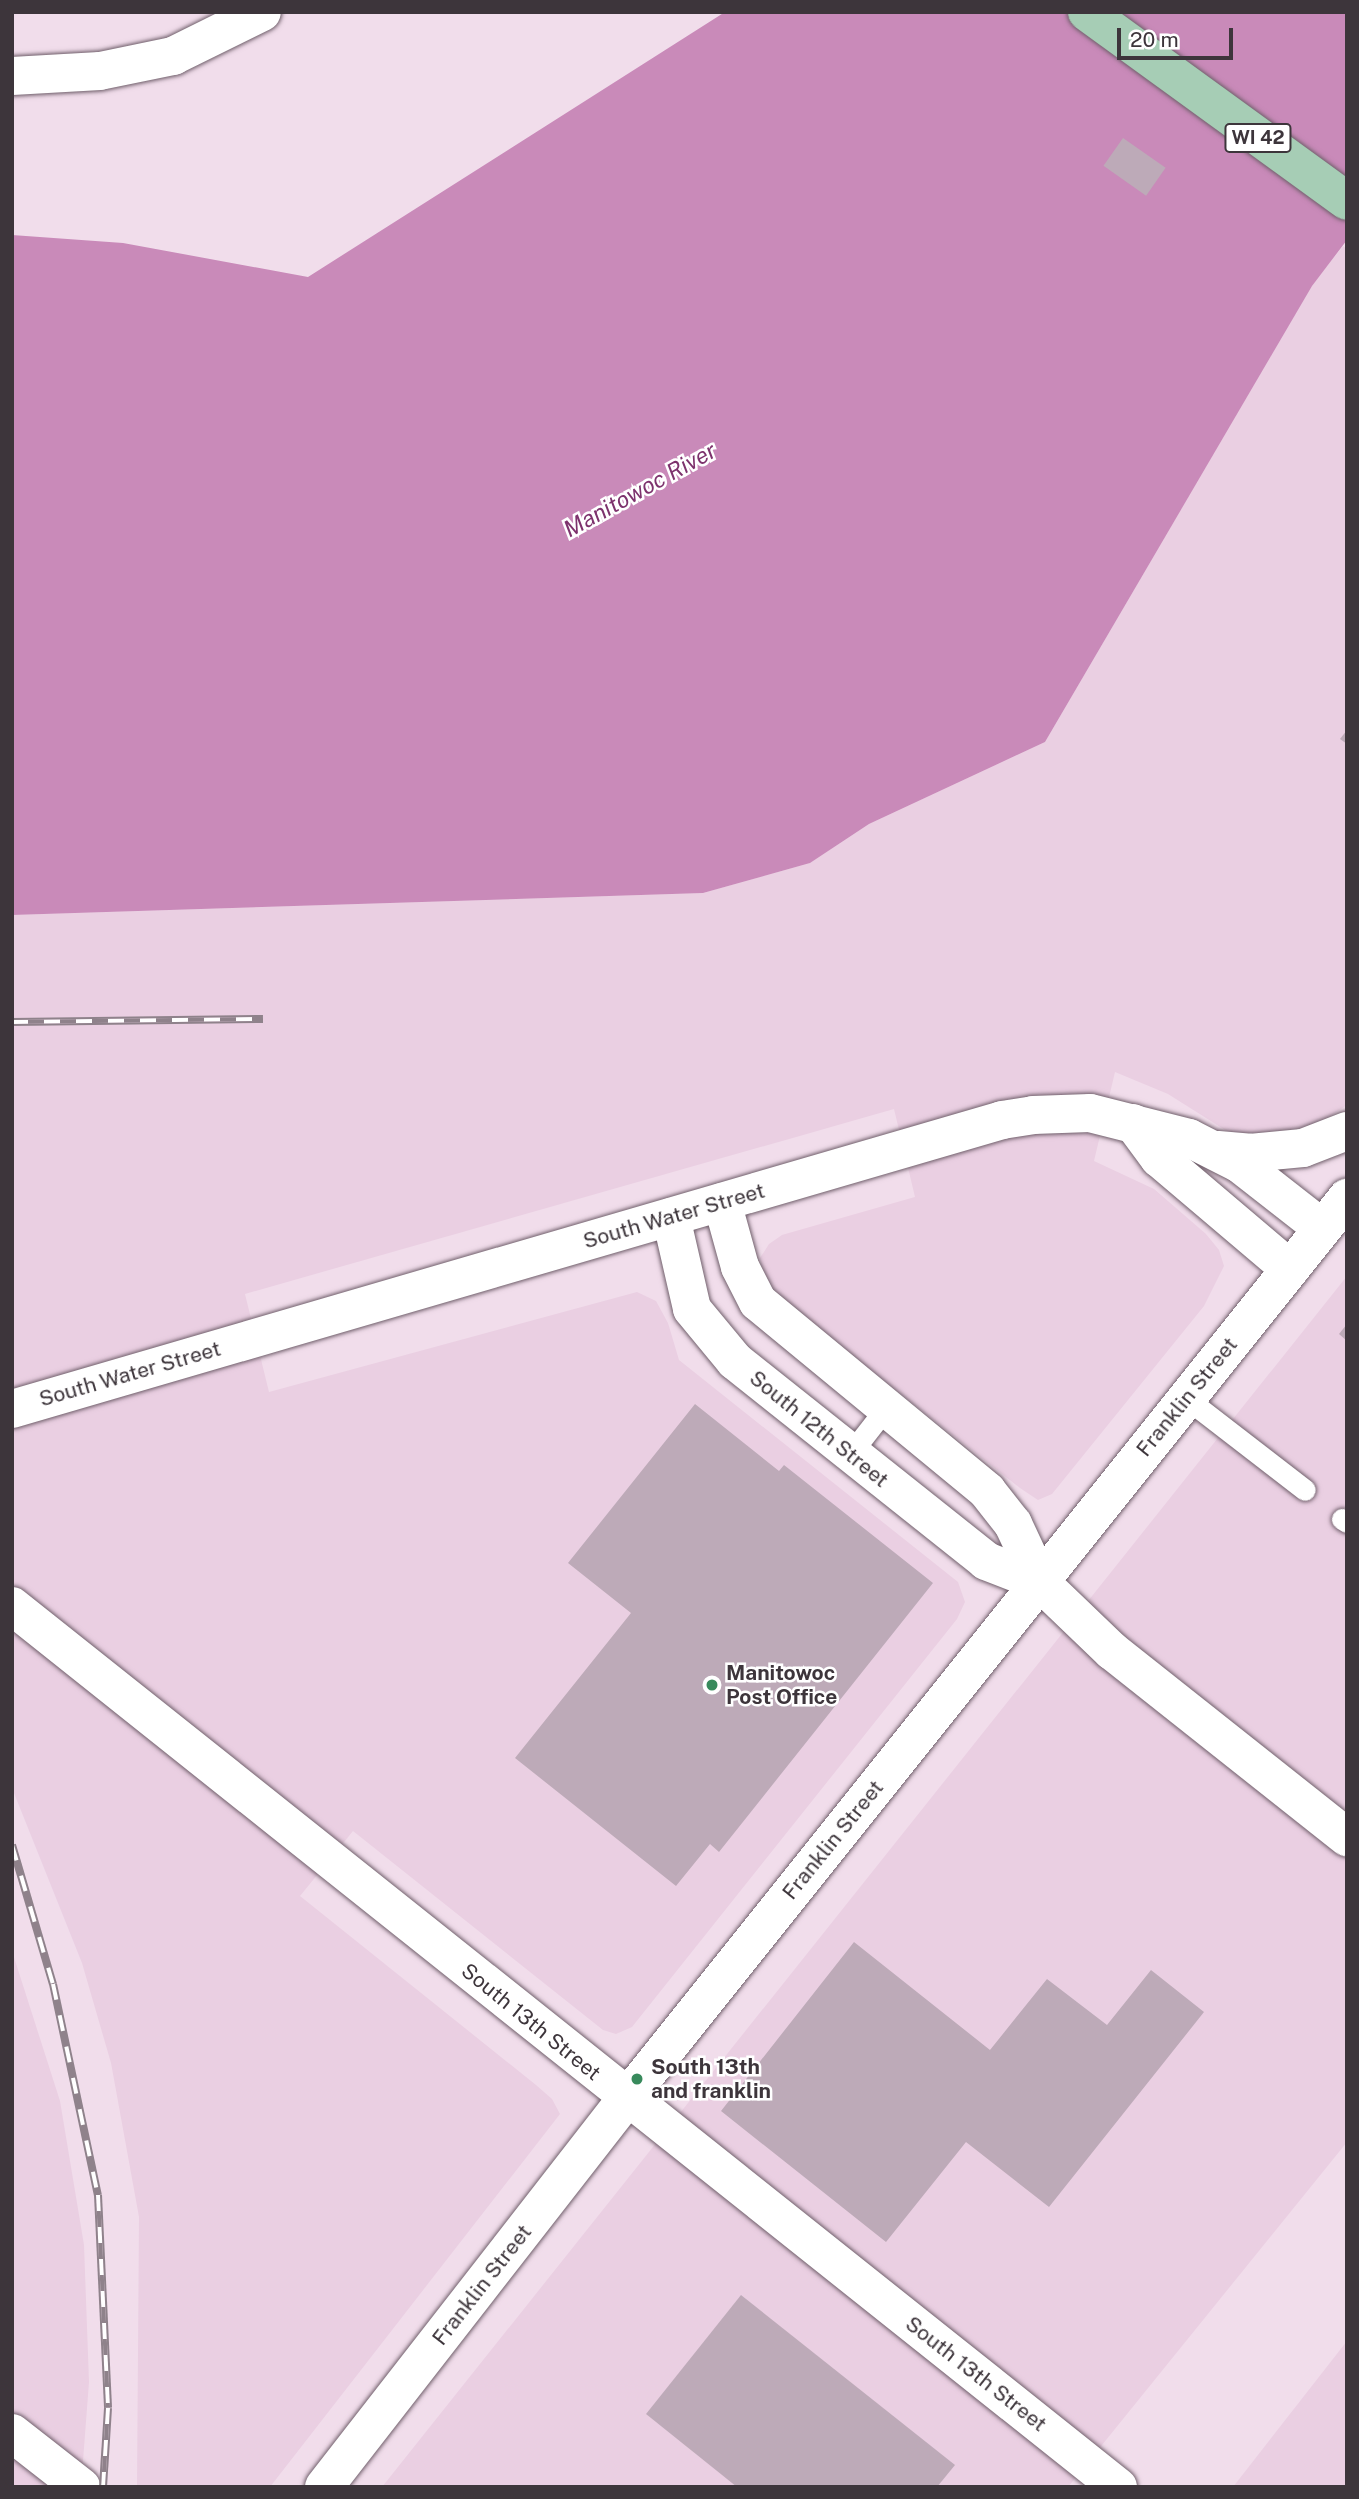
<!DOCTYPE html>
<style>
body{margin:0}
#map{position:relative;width:1359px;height:2499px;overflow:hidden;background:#f1ddeb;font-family:"Public Sans",sans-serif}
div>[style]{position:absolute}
.built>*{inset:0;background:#eacfe2}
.water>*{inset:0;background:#c98ab9}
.building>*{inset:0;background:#bdaab8;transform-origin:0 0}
.roads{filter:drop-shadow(0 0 2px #705f6b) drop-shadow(0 0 2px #705f6b)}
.service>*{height:21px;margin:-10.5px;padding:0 10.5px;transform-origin:10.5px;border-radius:10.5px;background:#fff}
.minor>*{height:38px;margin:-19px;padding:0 19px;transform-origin:19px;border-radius:19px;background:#fff}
.primary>*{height:38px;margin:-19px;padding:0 19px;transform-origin:19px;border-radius:19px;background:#a6cdb5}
.rail>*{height:8px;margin-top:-4px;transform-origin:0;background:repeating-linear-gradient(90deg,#fff 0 16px,#8f828b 0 32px);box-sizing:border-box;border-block:2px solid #8f828b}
.dots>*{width:19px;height:19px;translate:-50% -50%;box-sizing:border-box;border:4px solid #fff;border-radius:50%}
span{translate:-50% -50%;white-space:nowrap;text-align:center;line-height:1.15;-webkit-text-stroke:5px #fff;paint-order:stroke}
.shield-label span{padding:2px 5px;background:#fff;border:2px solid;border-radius:5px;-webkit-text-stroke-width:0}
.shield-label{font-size:19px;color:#3d353b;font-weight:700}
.street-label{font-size:21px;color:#3d353b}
.poi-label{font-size:21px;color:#3d353b;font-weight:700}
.left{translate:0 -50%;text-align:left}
.water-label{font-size:23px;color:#7d326d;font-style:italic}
.frame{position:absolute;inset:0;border:14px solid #3d353b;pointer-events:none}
.scale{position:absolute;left:1117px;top:28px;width:116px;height:32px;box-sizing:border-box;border:4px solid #3d353b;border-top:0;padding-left:9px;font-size:21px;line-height:24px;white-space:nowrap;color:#3d353b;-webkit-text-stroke:5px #fff;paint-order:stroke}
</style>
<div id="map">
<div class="built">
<div style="clip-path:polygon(1343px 246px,1347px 249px,1347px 1105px,1308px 1131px,1233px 1135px,1168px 1094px,1115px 1072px,1094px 1161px,1154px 1189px,1206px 1234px,1219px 1250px,1224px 1266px,1204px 1306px,1052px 1494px,1038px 1500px,1020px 1488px,783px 1301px,763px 1280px,760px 1258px,769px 1244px,782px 1235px,915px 1197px,894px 1109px,245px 1294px,269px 1392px,637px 1292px,656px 1301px,668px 1323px,679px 1360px,958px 1582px,965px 1602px,957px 1619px,632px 2027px,616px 2034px,603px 2030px,353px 1831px,300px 1896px,536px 2085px,552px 2099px,560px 2114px,270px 2487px,137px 2487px,139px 2217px,111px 2063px,82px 1963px,12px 1788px,12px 915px,703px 893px,810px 863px,869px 824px,1045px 742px,1312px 285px)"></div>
<div style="clip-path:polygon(1347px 1276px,1347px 2142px,1068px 2487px,382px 2487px)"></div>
<div style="clip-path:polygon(12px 1951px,60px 2101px,84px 2245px,89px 2382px,81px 2487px,12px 2487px)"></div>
<div style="clip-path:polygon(1347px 2341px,1347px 2487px,1233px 2487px)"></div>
</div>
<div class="water">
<div style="clip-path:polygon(725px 12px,1347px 12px,1347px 240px,1312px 286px,1045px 742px,869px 824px,810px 863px,703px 893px,12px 915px,12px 235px,123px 243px,308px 277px)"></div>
</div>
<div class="building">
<div style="left:1123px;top:138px;width:52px;height:34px;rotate:35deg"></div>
<div style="clip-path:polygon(1347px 730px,1347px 744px,1340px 739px)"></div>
<div style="clip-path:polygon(1347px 1324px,1347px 1341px,1339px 1334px)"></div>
<div style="clip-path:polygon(695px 1404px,779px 1471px,784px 1465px,933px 1583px,719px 1852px,710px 1844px,676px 1886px,515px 1758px,631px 1613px,568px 1563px)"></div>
<div style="clip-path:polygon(854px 1942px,990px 2050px,1047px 1979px,1107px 2025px,1151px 1970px,1204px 2012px,1049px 2207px,966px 2142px,886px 2242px,721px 2111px)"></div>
<div style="clip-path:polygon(741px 2295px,955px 2465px,937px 2487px,737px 2487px,646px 2414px)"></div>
</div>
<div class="roads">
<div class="service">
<div style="left:1186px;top:1398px;width:150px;rotate:37.7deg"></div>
<div style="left:850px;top:1454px;width:58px;rotate:-52deg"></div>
<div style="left:1342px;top:1519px;width:6px;rotate:31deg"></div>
</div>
<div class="minor">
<div style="left:12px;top:76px;width:88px;rotate:-3.3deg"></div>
<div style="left:100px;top:71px;width:75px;rotate:-11.6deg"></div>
<div style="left:173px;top:56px;width:99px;rotate:-26.3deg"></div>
<div style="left:1133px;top:1123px;width:44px;rotate:53.4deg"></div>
<div style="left:1159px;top:1158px;width:172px;rotate:40.3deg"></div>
<div style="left:1218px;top:1150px;width:32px;rotate:5deg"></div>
<div style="left:1250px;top:1153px;width:53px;rotate:-5.4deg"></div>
<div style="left:1303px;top:1148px;width:47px;rotate:-21.1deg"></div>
<div style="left:722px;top:1202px;width:67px;rotate:74.5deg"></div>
<div style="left:740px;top:1267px;width:39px;rotate:63deg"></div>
<div style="left:758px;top:1302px;width:297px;rotate:39.5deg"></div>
<div style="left:987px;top:1491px;width:42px;rotate:51.8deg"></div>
<div style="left:1013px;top:1524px;width:64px;rotate:65deg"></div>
<div style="left:671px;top:1217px;width:94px;rotate:77.1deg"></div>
<div style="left:692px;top:1309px;width:67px;rotate:50.4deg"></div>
<div style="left:735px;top:1361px;width:321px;rotate:38.5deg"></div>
<div style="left:986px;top:1561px;width:58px;rotate:21.3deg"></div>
<div style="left:1040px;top:1582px;width:100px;rotate:43.8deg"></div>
<div style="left:1112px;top:1651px;width:300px;rotate:38.4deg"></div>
<div style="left:12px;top:1409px;width:1031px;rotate:-16.27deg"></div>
<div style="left:1002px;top:1120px;width:31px;rotate:-9deg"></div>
<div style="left:1033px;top:1115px;width:57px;rotate:-2deg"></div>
<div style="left:1090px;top:1113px;width:102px;rotate:14.2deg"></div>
<div style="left:1189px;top:1138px;width:57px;rotate:27deg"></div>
<div style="left:1240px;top:1164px;width:104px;rotate:38deg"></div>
<div style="left:12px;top:1606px;width:1414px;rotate:38.54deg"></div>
<div style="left:12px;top:2433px;width:88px;rotate:38deg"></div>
<div style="left:324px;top:2487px;width:493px;rotate:-52.1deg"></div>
<div style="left:627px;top:2098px;width:1153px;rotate:-51.34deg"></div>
</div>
<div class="primary">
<div style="left:1087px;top:12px;width:321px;rotate:36deg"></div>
</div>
</div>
<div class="rail">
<div style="left:12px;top:1022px;width:251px;rotate:-0.7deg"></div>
<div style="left:12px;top:1845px;width:145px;rotate:73.6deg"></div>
<div style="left:53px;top:1984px;width:216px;rotate:78deg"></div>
<div style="left:98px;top:2195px;width:213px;rotate:87.3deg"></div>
<div style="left:108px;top:2408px;width:79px;rotate:93.6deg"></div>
</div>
<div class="dots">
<div style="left:712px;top:1685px;background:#388a5c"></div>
<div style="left:637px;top:2079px;background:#388a5c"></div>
</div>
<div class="shield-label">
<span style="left:1258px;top:138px">WI 42</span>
</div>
<div class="street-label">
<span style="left:674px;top:1216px;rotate:-16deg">South Water Street</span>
<span style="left:130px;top:1374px;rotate:-16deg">South Water Street</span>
<span style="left:1187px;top:1397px;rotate:-51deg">Franklin Street</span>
<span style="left:819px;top:1429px;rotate:39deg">South 12th Street</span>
<span style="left:833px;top:1840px;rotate:-51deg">Franklin Street</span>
<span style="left:531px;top:2022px;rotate:39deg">South 13th Street</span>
<span style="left:482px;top:2285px;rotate:-52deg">Franklin Street</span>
<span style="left:976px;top:2374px;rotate:38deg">South 13th Street</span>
</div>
<div class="poi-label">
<span class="left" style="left:726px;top:1685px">Manitowoc<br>Post Office</span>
<span class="left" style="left:651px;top:2079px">South 13th<br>and franklin</span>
</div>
<div class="water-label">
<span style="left:640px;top:490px;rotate:-29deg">Manitowoc River</span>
</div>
<div class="frame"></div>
<div class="scale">20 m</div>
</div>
